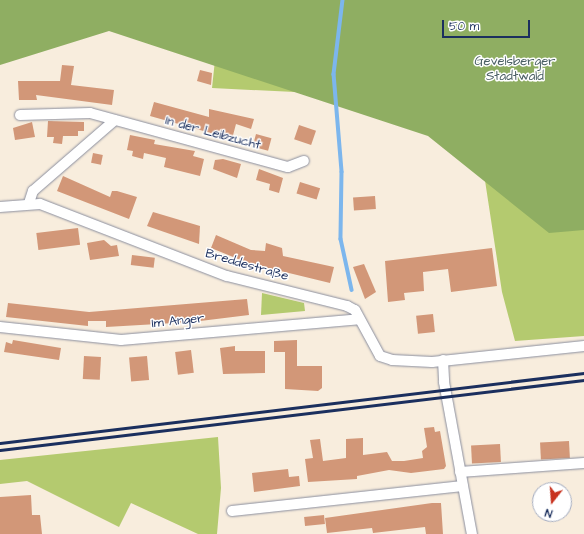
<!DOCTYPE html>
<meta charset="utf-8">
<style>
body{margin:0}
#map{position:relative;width:584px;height:534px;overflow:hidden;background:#f8eddd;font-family:"Architects Daughter",sans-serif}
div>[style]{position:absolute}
.green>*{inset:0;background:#b4ca6f}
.forest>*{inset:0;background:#8fae62}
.stream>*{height:3.5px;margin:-1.75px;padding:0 1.75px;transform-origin:1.75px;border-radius:1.75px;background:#7cb6ed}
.building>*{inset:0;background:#d29778;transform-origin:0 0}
.roads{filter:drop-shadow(0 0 1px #8a8e9e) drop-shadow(0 0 1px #8a8e9e)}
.street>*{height:10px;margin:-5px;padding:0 5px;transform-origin:5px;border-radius:5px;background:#fff}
.rail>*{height:3px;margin:-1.5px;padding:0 1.5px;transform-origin:1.5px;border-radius:1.5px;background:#1b2f5e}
span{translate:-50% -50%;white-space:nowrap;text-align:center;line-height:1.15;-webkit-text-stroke:3px #fff;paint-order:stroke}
.park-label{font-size:13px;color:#495e63}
.street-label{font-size:13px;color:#1b2f5e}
.north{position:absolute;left:532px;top:482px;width:40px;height:40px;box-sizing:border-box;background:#fff;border:1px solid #a4acbf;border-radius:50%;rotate:197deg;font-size:11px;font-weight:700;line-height:16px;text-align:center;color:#1b2f5e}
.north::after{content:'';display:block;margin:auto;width:14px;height:18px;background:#c8321e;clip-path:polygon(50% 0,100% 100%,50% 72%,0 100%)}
.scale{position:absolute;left:442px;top:20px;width:88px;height:18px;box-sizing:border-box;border:2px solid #1b2f5e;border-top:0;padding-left:5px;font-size:12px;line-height:14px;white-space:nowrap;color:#1b2f5e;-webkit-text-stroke:3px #fff;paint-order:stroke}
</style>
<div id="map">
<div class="green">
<div style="clip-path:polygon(0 0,584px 0,584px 336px,515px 341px,502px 292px,477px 128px,336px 94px,212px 88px,215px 60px)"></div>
<div style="clip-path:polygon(262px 293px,304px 303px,305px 311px,261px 315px)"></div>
<div style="clip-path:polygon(218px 437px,221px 488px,217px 534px,198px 534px,131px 503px,119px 527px,27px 481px,0 484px,0 460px)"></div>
</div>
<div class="forest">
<div style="clip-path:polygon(0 0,584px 0,584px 230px,549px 233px,428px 136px,109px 31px,0 65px)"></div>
</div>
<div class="stream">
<div style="left:343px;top:0;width:75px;rotate:96.9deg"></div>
<div style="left:334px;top:74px;width:98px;rotate:85.3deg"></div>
<div style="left:342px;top:172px;width:67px;rotate:90.9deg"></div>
<div style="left:341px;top:239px;width:52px;rotate:77.8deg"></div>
</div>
<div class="building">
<div style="clip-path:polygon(62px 65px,74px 66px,71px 85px,114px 90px,112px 105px,36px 95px,37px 100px,19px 100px,18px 81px,60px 81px)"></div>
<div style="clip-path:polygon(200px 70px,212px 73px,211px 85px,197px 81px)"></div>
<div style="clip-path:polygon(154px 102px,209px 117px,209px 109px,254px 119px,251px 129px,236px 124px,232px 139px,150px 116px)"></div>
<div style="clip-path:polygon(48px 121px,84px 122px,84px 131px,78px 131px,78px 136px,63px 136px,62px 144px,53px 143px,54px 137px,47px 137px)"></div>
<div style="clip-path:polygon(32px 122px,35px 137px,15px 140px,13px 128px)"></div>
<div style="left:299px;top:125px;width:18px;height:15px;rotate:19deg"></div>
<div style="left:256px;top:134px;width:16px;height:13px;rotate:15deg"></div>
<div style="clip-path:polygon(130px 135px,155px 140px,154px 144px,195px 151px,193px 156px,204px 159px,200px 176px,164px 167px,166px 158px,144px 153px,143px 159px,132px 156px,133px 151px,127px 150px)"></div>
<div style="left:93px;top:153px;width:10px;height:10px;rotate:11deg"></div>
<div style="clip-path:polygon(223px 159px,241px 164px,237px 178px,213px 169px,215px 160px)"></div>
<div style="clip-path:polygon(259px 169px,283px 178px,279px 193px,269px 190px,270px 184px,256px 180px)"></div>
<div style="clip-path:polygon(63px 176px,110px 197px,112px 191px,117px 191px,137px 197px,129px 219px,57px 191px)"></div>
<div style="left:300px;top:182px;width:21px;height:12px;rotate:17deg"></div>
<div style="left:375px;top:196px;width:13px;height:22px;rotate:86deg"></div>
<div style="clip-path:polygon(153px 212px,200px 226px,199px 244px,147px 226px)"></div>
<div style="left:78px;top:228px;width:17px;height:42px;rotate:83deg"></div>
<div style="clip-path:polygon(216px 235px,251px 250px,265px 251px,266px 243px,282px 248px,283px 256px,334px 267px,330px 283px,248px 263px,211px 248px)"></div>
<div style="clip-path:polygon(104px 240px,111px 246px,117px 245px,119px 256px,90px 260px,87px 243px)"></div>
<div style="clip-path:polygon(492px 248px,497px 286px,451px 292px,448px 269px,423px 272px,424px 291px,404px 293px,405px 300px,388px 302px,385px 261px)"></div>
<div style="left:132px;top:255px;width:23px;height:10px;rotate:7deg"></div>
<div style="clip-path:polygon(364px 264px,376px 292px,365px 299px,353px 267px)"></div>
<div style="clip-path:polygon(247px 299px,249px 315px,192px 322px,106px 327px,106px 321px,88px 321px,88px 326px,6px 317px,8px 303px,89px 312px)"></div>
<div style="left:433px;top:314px;width:18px;height:17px;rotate:84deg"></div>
<div style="clip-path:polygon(13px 340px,61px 348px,59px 360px,4px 352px,6px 342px,12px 344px)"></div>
<div style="clip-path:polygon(297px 340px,297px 366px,322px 366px,322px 388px,318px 391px,285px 389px,285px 352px,274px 352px,274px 341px)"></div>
<div style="clip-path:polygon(235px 346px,235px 351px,265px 351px,265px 373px,223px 374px,220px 348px)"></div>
<div style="left:191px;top:350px;width:23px;height:16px;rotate:83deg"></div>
<div style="left:84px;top:356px;width:17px;height:23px;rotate:3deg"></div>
<div style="left:147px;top:356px;width:24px;height:18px;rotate:85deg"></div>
<div style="clip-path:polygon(434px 427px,435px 432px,440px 431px,446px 466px,444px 469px,411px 473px,389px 470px,357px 476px,357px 479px,308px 482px,305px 459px,313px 458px,310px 440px,320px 439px,323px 461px,346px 458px,346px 439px,363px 438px,363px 455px,387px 452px,392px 461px,404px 461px,423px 458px,422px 451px,427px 447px,424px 428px)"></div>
<div style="left:569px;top:441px;width:17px;height:29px;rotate:87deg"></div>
<div style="left:500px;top:444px;width:18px;height:29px;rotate:87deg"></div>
<div style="clip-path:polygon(288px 469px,289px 477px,299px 476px,300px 486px,254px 492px,252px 473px)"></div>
<div style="clip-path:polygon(31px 495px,32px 515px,40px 515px,42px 534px,0 534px,0 497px)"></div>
<div style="clip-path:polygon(432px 503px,441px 503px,443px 534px,426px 534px,425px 527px,373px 533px,372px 528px,327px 533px,325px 518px)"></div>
<div style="left:324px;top:515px;width:9px;height:20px;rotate:84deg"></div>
</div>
<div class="roads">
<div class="street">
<div style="left:20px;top:115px;width:70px;rotate:-1.6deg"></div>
<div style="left:90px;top:113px;width:205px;rotate:15.3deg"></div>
<div style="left:288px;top:167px;width:17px;rotate:-21deg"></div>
<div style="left:29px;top:203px;width:13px;rotate:-72deg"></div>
<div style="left:33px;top:191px;width:108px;rotate:-40.9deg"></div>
<div style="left:0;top:207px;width:40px;rotate:-4.3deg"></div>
<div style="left:40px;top:204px;width:200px;rotate:21.1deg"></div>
<div style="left:227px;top:276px;width:124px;rotate:14deg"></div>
<div style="left:347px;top:306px;width:9px;rotate:27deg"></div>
<div style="left:355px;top:310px;width:52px;rotate:61.5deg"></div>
<div style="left:380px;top:356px;width:13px;rotate:18deg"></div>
<div style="left:392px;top:360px;width:40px;rotate:2.9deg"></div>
<div style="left:432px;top:362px;width:153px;rotate:-6deg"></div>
<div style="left:0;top:327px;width:122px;rotate:6.1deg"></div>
<div style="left:121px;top:340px;width:239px;rotate:-5deg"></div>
<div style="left:443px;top:360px;width:22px;rotate:87deg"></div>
<div style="left:444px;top:382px;width:155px;rotate:79.6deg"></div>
<div style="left:460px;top:472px;width:124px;rotate:-4.2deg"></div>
<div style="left:232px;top:511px;width:232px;rotate:-6.2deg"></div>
</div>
</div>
<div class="rail">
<div style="left:0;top:443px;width:588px;rotate:-6.84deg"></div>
<div style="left:0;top:450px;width:588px;rotate:-6.84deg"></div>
</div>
<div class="park-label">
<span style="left:515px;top:69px">Gevelsberger<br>Stadtwald</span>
</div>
<div class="street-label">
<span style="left:213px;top:133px;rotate:15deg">In der Leibzucht</span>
<span style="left:247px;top:265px;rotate:16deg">Breddestraße</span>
<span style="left:178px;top:321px;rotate:-6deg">Im Anger</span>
</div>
<div class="north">N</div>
<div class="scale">50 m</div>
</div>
